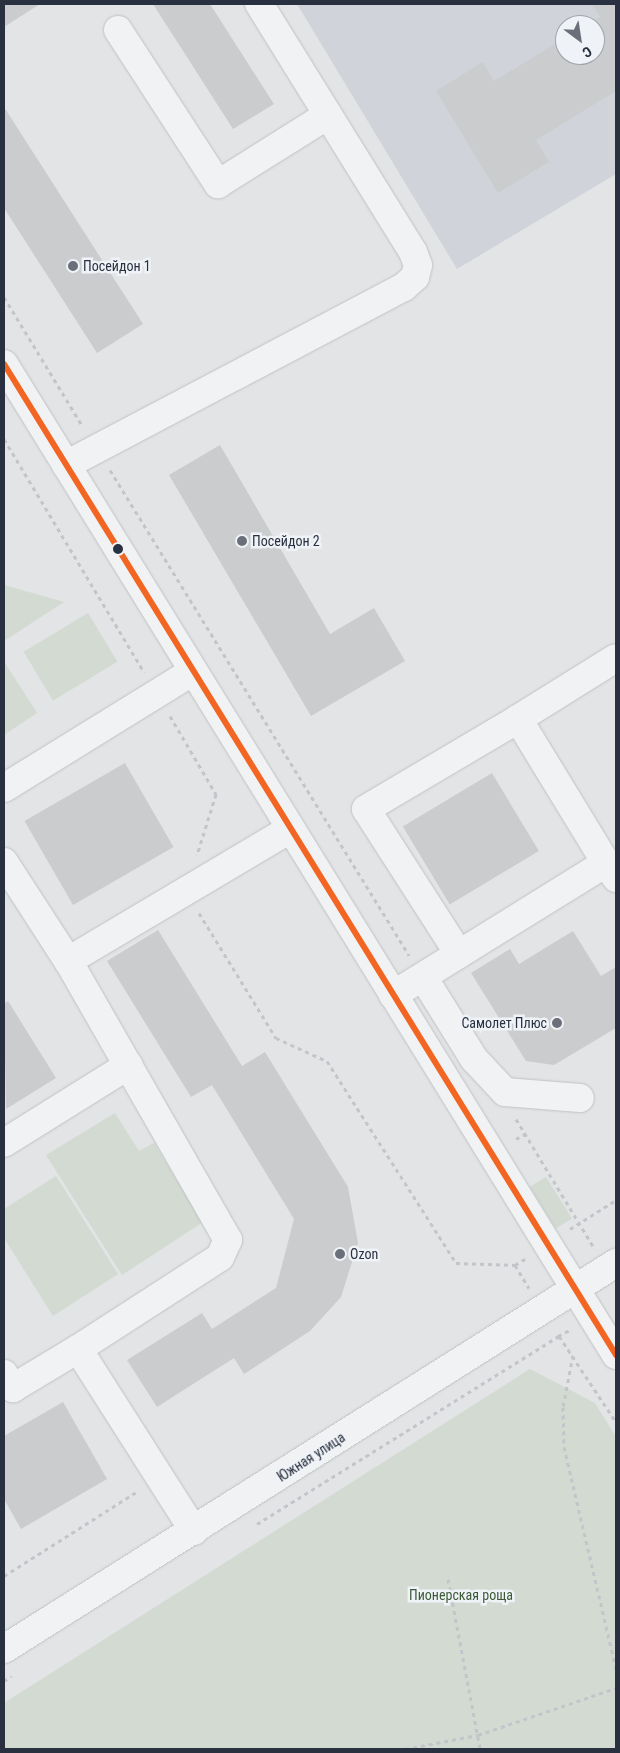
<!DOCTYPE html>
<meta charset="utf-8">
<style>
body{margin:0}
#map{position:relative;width:620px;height:1753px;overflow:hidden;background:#e2e4e6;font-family:"Roboto Condensed",sans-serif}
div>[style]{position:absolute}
.built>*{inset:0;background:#d0d3d9}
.green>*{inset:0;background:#d2dad2;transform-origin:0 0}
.building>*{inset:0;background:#caccce;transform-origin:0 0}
.path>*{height:3px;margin-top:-1.5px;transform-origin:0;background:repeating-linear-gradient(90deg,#c3c5ca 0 4px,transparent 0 8px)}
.roads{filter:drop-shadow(0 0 1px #c0c2c4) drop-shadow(0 0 1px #c0c2c4)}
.minor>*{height:28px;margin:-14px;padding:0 14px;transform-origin:14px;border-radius:14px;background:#f1f2f3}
.bus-1>*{height:6px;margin:-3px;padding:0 3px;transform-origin:3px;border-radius:3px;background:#f26522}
.dots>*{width:14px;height:14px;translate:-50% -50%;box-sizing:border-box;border:2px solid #eff2f6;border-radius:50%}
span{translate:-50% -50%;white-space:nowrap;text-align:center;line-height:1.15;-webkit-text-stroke:5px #eff2f6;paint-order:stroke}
.poi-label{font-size:14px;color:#29303f}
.left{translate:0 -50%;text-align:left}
.right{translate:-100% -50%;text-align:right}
.street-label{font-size:14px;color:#29303f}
.park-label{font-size:14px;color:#3c5a37}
.frame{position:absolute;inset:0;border:5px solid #29303f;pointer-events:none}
.north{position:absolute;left:555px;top:15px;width:50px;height:50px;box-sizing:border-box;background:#eff2f6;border:1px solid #a0a4ad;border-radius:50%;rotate:149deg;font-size:14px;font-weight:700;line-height:20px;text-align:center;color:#29303f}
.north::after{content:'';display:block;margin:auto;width:18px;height:22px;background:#6a6f79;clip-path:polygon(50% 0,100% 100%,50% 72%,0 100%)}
</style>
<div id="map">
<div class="built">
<div style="clip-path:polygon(evenodd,297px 4px,616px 4px,616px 174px,457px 269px,297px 4px,565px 25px,595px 25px,595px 55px,565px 55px,565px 25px)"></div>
</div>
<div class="green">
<div style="clip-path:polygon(4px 585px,64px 602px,4px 641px)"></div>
<div style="left:88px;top:613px;width:57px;height:75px;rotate:59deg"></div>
<div style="clip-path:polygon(5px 663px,37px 713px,4px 735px,4px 664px)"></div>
<div style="clip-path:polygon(115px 1113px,139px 1151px,154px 1143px,203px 1222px,122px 1275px,46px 1155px)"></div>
<div style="clip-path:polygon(56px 1176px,118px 1274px,53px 1316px,4px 1238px,4px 1209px)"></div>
<div style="left:546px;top:1177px;width:49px;height:19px;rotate:58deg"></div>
<div style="clip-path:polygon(530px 1369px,595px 1403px,616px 1437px,616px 1749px,4px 1749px,4px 1703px)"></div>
</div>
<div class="building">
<div style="clip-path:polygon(4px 4px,40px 4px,4px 27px)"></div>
<div style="clip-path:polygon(153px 4px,210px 4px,274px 104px,233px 129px)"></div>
<div style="clip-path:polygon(592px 4px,616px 4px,616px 91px,536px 140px,549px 162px,498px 193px,436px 91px,483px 62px,494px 81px,565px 38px,565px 55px,595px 55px,595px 25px,586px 25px,600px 17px)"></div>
<div style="clip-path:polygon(4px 107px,143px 324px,97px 353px,4px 208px)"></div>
<div style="clip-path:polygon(220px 445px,330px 634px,374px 608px,405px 661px,311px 716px,169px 475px)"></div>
<div style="left:125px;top:763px;width:97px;height:116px;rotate:60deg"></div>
<div style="left:492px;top:773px;width:91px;height:104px;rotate:59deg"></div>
<div style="clip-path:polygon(158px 930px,242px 1066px,265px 1052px,348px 1187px,358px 1243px,341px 1297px,310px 1331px,244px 1374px,234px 1358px,157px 1407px,127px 1360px,202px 1313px,212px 1329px,276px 1288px,294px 1219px,212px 1085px,191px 1097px,107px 961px)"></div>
<div style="clip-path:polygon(573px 931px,601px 976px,616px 967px,616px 1028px,554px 1065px,526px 1061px,471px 973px,510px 949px,519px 964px)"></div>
<div style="clip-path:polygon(8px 1001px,56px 1078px,6px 1109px,4px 1004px)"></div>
<div style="clip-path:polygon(63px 1402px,107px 1479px,21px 1529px,4px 1499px,4px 1436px)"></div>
</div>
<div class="path">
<div style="left:4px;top:297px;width:152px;rotate:58.7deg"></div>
<div style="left:4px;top:439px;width:272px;rotate:59deg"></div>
<div style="left:110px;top:470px;width:570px;rotate:58.35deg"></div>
<div style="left:170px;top:716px;width:91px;rotate:59.5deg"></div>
<div style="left:216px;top:794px;width:64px;rotate:107.3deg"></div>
<div style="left:199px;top:913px;width:147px;rotate:58.4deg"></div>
<div style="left:276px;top:1038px;width:56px;rotate:24.3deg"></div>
<div style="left:327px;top:1061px;width:240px;rotate:57.4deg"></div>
<div style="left:456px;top:1263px;width:59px;rotate:1.9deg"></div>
<div style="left:515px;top:1265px;width:12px;rotate:-31deg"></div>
<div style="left:516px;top:1119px;width:149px;rotate:58.8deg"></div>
<div style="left:516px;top:1139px;width:10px;rotate:-29deg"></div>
<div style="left:570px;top:1229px;width:54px;rotate:-32.2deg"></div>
<div style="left:515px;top:1265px;width:27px;rotate:59deg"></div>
<div style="left:558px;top:1336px;width:13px;rotate:-27deg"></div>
<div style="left:573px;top:1355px;width:53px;rotate:100.9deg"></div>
<div style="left:563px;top:1407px;width:40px;rotate:88.6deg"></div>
<div style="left:564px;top:1447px;width:228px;rotate:76.8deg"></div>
<div style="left:257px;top:1524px;width:356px;rotate:-31.9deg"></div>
<div style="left:559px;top:1336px;width:103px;rotate:56.5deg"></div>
<div style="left:4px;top:1576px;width:159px;rotate:-32.4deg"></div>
<div style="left:448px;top:1579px;width:173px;rotate:79.3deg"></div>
<div style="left:4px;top:1681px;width:9px;rotate:-32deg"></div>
<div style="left:405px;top:1749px;width:74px;rotate:-10.9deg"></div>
<div style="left:478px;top:1735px;width:146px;rotate:-18.8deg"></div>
</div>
<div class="roads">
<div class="minor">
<div style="left:118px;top:30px;width:184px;rotate:57deg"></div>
<div style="left:218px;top:184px;width:130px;rotate:-32.1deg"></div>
<div style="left:4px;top:364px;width:1165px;rotate:58.3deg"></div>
<div style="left:66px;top:465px;width:382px;rotate:-27.8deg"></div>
<div style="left:404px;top:287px;width:15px;rotate:-42deg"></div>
<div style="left:415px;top:277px;width:12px;rotate:-76deg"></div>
<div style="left:418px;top:265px;width:14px;rotate:-111deg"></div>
<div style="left:413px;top:252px;width:292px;rotate:-121.8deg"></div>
<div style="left:4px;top:788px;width:221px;rotate:-31.7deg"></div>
<div style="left:4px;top:862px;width:118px;rotate:57.1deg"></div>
<div style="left:606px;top:863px;width:169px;rotate:-121.4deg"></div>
<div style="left:518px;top:719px;width:115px;rotate:-31.9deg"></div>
<div style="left:459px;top:954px;width:172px;rotate:-122.7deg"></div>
<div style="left:366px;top:809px;width:177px;rotate:-30.6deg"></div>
<div style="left:423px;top:977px;width:97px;rotate:58.1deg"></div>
<div style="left:474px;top:1059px;width:45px;rotate:46.8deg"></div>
<div style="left:505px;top:1092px;width:75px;rotate:4.6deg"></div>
<div style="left:393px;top:995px;width:251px;rotate:-31.8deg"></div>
<div style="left:606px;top:863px;width:18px;rotate:56deg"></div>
<div style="left:4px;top:1143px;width:147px;rotate:-32deg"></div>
<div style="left:4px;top:1374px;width:17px;rotate:57deg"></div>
<div style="left:13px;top:1388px;width:76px;rotate:-31deg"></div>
<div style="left:194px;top:1531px;width:216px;rotate:-122.5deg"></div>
<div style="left:78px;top:1349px;width:169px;rotate:-32.9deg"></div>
<div style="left:220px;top:1257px;width:19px;rotate:-65deg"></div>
<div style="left:228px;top:1240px;width:322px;rotate:-119.8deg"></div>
<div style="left:68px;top:961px;width:257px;rotate:-30.7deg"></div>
<div style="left:4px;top:1649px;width:724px;rotate:-32.24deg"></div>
</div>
</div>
<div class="bus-1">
<div style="left:4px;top:364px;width:1165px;rotate:58.3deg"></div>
</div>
<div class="dots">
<div style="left:73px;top:266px;background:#6a6f79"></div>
<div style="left:242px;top:541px;background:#6a6f79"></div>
<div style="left:118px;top:549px;background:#29303f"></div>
<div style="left:557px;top:1023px;background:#6a6f79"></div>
<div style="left:340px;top:1254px;background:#6a6f79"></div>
</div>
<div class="poi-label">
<span class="left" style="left:83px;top:266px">Посейдон 1</span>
<span class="left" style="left:252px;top:541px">Посейдон 2</span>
<span class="right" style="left:547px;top:1023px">Самолет Плюс</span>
<span class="left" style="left:350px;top:1254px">Ozon</span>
</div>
<div class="street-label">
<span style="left:311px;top:1457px;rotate:-33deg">Южная улица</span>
</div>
<div class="park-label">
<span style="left:461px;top:1595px">Пионерская роща</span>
</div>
<div class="frame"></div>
<div class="north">С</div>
</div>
